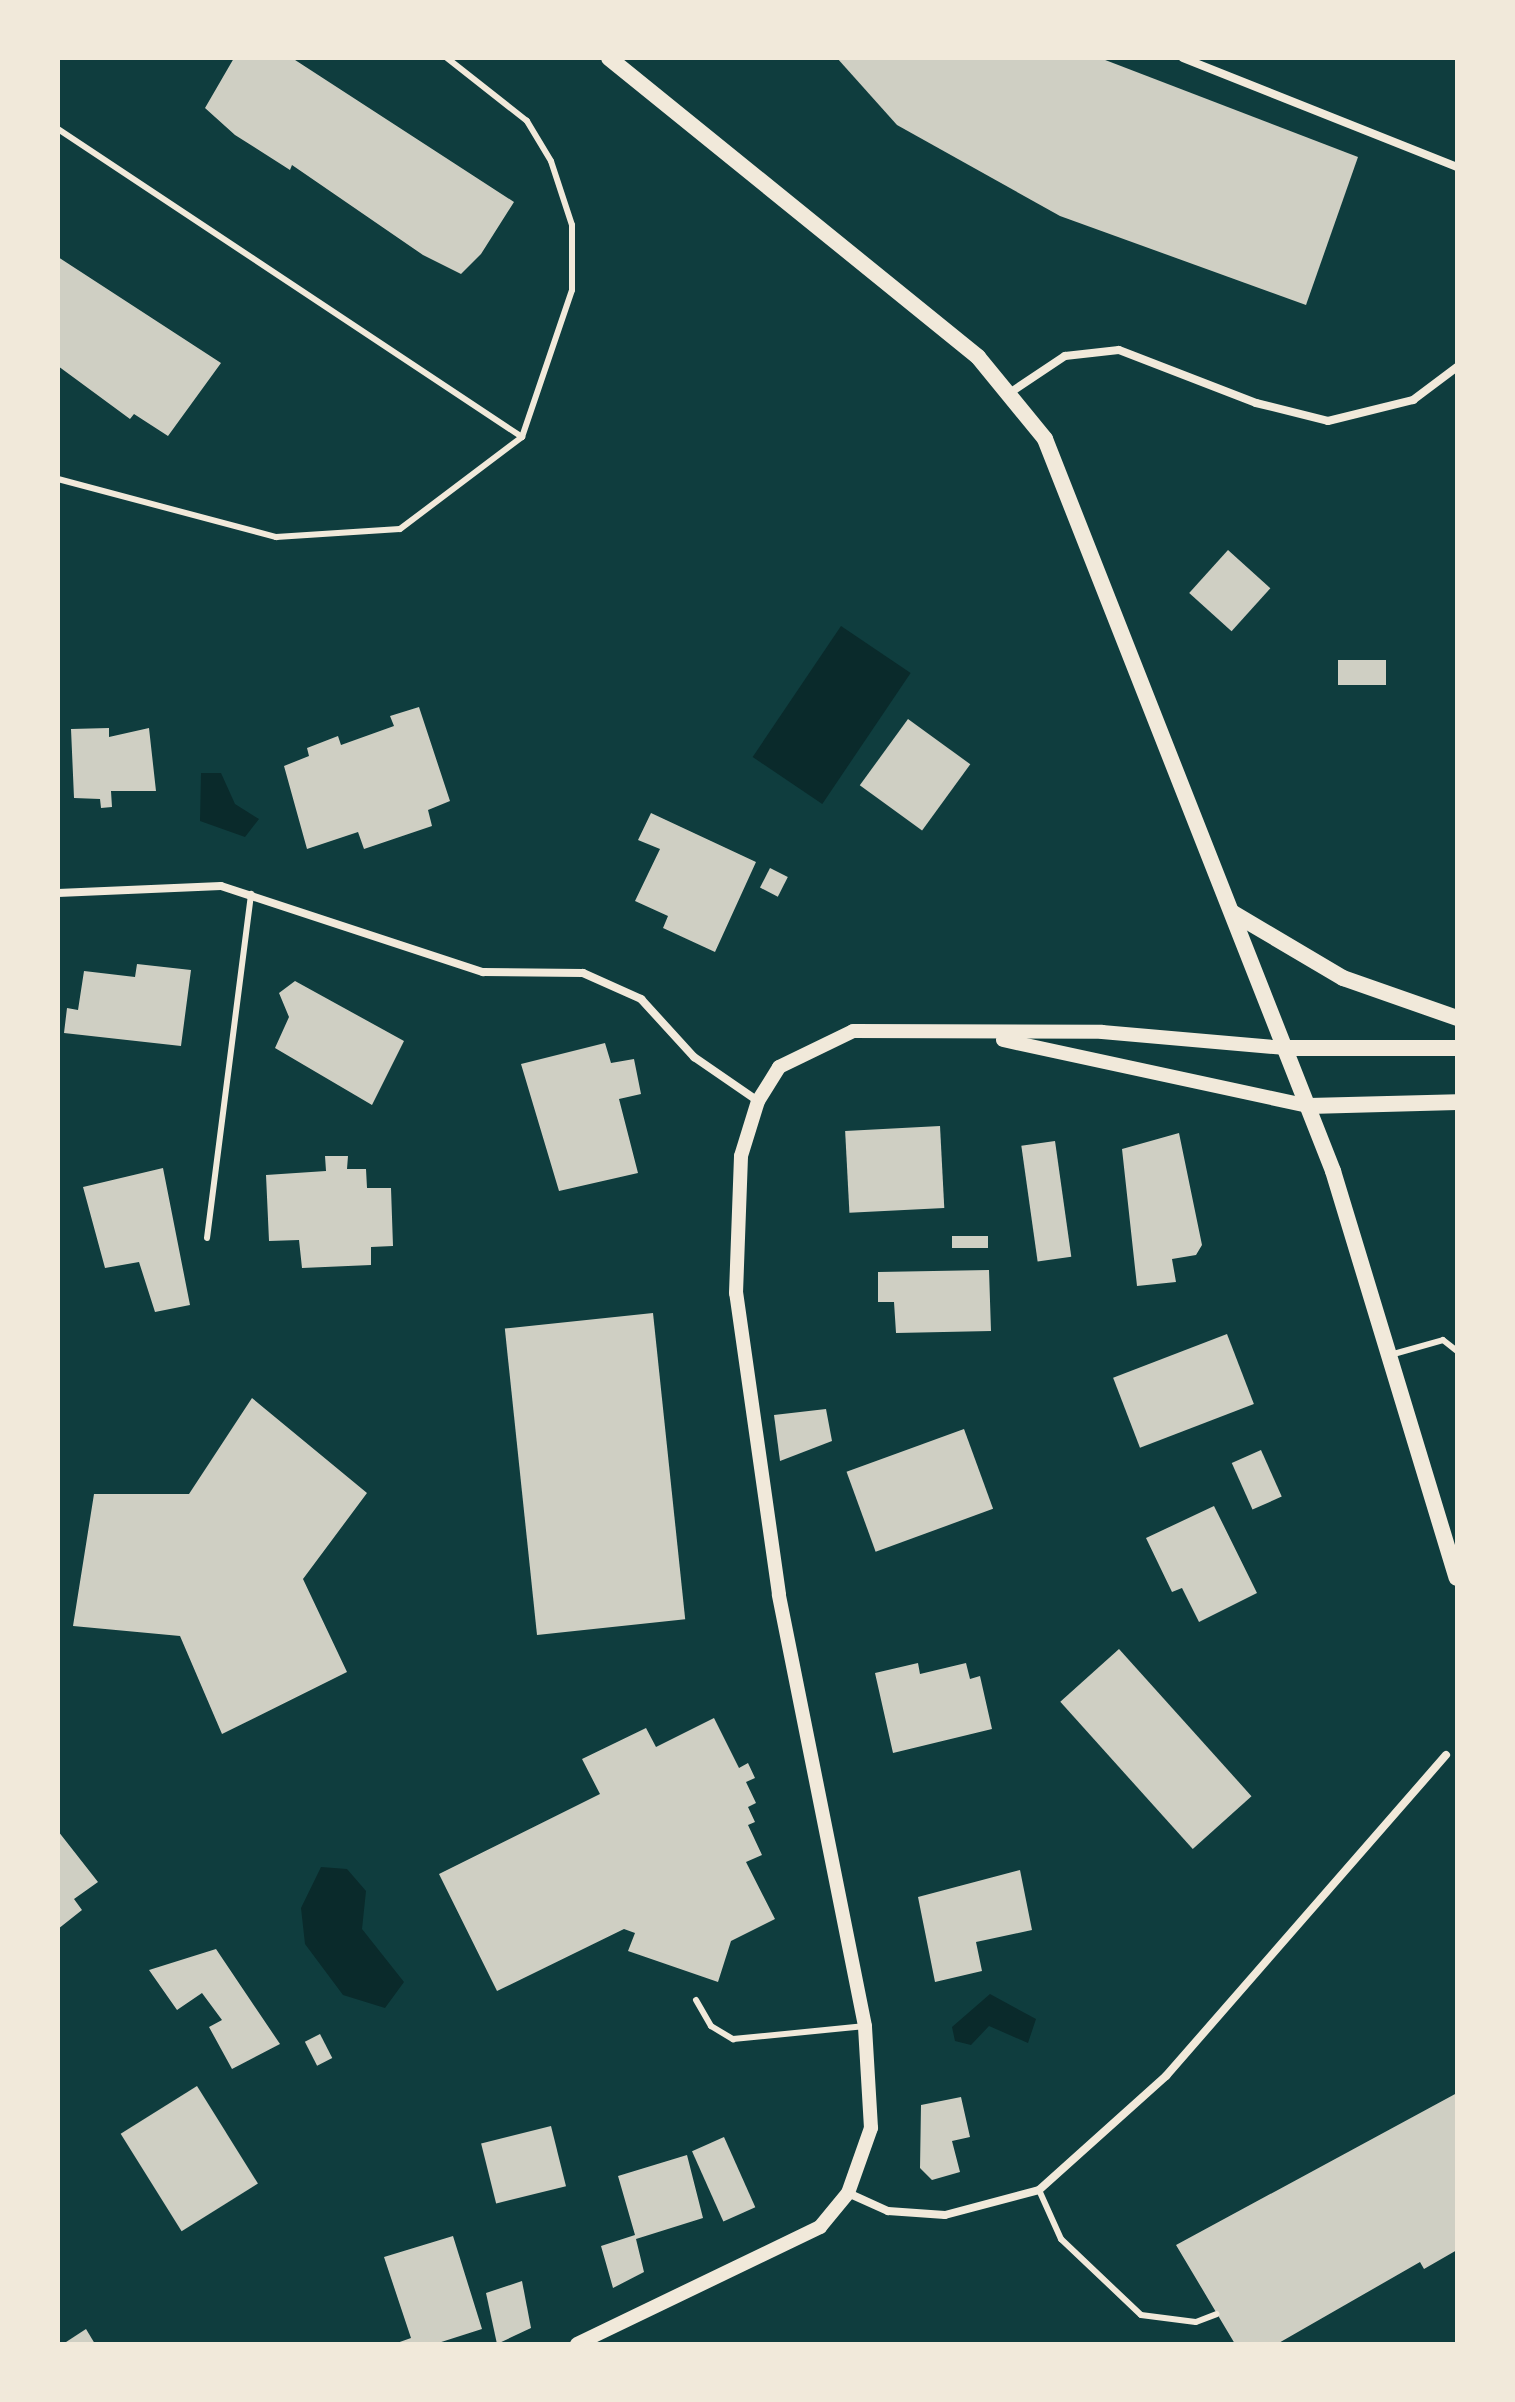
<!DOCTYPE html>
<style>
body{margin:0}
#map{position:relative;width:1515px;height:2402px;overflow:hidden;background:#0f3d3e;font-family:Merriweather,serif}
div>[style]{position:absolute}
.water>*{inset:0;background:#0a2a2b;transform-origin:0 0}
.building>*{inset:0;background:#cfcfc3;transform-origin:0 0}
.service>*{height:6px;margin:-3px;padding:0 3px;transform-origin:3px;border-radius:3px;background:#f1e9da}
.minor>*{height:8px;margin:-4px;padding:0 4px;transform-origin:4px;border-radius:4px;background:#f1e9da}
.tertiary>*{height:14px;margin:-7px;padding:0 7px;transform-origin:7px;border-radius:7px;background:#f1e9da}
.secondary>*{height:16px;margin:-8px;padding:0 8px;transform-origin:8px;border-radius:8px;background:#f1e9da}
span{translate:-50% -50%;white-space:nowrap;text-align:center;line-height:1.15;-webkit-text-stroke:8px #f1e9da;paint-order:stroke}
.frame{position:absolute;inset:0;border:60px solid #f1e9da;pointer-events:none}
</style>
<div id="map">
<div class="water">
<div style="left:841px;top:626px;width:84px;height:158px;rotate:34deg"></div>
<div style="clip-path:polygon(201px 773px,221px 773px,235px 804px,259px 819px,245px 837px,200px 821px)"></div>
<div style="clip-path:polygon(321px 1867px,347px 1869px,366px 1891px,362px 1929px,404px 1982px,385px 2008px,343px 1995px,305px 1944px,301px 1908px)"></div>
<div style="clip-path:polygon(990px 1994px,1036px 2019px,1028px 2043px,989px 2026px,971px 2045px,955px 2041px,952px 2027px)"></div>
</div>
<div class="building">
<div style="clip-path:polygon(234px 58px,292px 58px,514px 202px,481px 254px,461px 274px,423px 255px,292px 165px,290px 170px,235px 135px,205px 108px)"></div>
<div style="clip-path:polygon(837px 58px,1100px 58px,1358px 157px,1306px 305px,1060px 216px,897px 125px)"></div>
<div style="clip-path:polygon(58px 257px,221px 363px,168px 436px,134px 414px,130px 419px,58px 366px)"></div>
<div style="left:1228px;top:550px;width:57px;height:58px;rotate:42deg"></div>
<div style="left:1386px;top:660px;width:25px;height:48px;rotate:90deg"></div>
<div style="clip-path:polygon(419px 707px,450px 801px,428px 810px,432px 826px,364px 849px,358px 832px,307px 849px,284px 766px,309px 756px,307px 748px,338px 736px,341px 745px,394px 726px,390px 716px)"></div>
<div style="left:908px;top:719px;width:77px;height:82px;rotate:36deg"></div>
<div style="clip-path:polygon(109px 728px,109px 737px,149px 728px,156px 791px,111px 791px,112px 807px,101px 808px,100px 799px,74px 798px,71px 729px)"></div>
<div style="clip-path:polygon(651px 813px,756px 862px,715px 952px,663px 928px,668px 916px,635px 901px,660px 849px,638px 840px)"></div>
<div style="left:770px;top:868px;width:20px;height:22px;rotate:27deg"></div>
<div style="clip-path:polygon(137px 964px,191px 970px,181px 1046px,64px 1033px,67px 1008px,78px 1010px,84px 971px,135px 977px)"></div>
<div style="clip-path:polygon(295px 981px,404px 1041px,372px 1105px,275px 1048px,289px 1017px,279px 993px)"></div>
<div style="clip-path:polygon(605px 1043px,611px 1063px,634px 1059px,641px 1094px,619px 1099px,638px 1173px,559px 1191px,521px 1064px)"></div>
<div style="left:940px;top:1126px;width:82px;height:95px;rotate:87deg"></div>
<div style="clip-path:polygon(1179px 1133px,1202px 1245px,1196px 1255px,1172px 1259px,1176px 1282px,1137px 1286px,1122px 1149px)"></div>
<div style="left:1055px;top:1141px;width:117px;height:34px;rotate:82deg"></div>
<div style="clip-path:polygon(325px 1156px,348px 1156px,347px 1169px,366px 1169px,367px 1188px,391px 1188px,393px 1246px,371px 1247px,371px 1265px,302px 1268px,299px 1240px,269px 1241px,266px 1175px,326px 1171px)"></div>
<div style="clip-path:polygon(163px 1168px,190px 1305px,155px 1312px,139px 1262px,105px 1268px,83px 1187px)"></div>
<div style="left:988px;top:1236px;width:12px;height:36px;rotate:90deg"></div>
<div style="clip-path:polygon(989px 1270px,991px 1331px,896px 1333px,894px 1302px,878px 1302px,878px 1272px)"></div>
<div style="left:653px;top:1313px;width:308px;height:149px;rotate:84deg"></div>
<div style="left:1227px;top:1334px;width:75px;height:122px;rotate:69deg"></div>
<div style="clip-path:polygon(252px 1398px,367px 1493px,303px 1579px,347px 1672px,222px 1734px,180px 1636px,73px 1626px,94px 1494px,189px 1494px)"></div>
<div style="clip-path:polygon(826px 1409px,832px 1441px,780px 1461px,774px 1415px)"></div>
<div style="left:964px;top:1429px;width:85px;height:125px;rotate:70deg"></div>
<div style="left:1261px;top:1450px;width:51px;height:32px;rotate:66deg"></div>
<div style="clip-path:polygon(1214px 1506px,1257px 1593px,1199px 1622px,1182px 1588px,1172px 1592px,1146px 1538px)"></div>
<div style="left:1119px;top:1649px;width:198px;height:79px;rotate:48deg"></div>
<div style="clip-path:polygon(918px 1663px,920px 1674px,966px 1663px,970px 1679px,980px 1676px,992px 1729px,893px 1753px,875px 1673px)"></div>
<div style="clip-path:polygon(714px 1718px,739px 1768px,748px 1763px,755px 1778px,746px 1782px,756px 1803px,748px 1807px,755px 1822px,748px 1825px,762px 1855px,746px 1862px,775px 1919px,731px 1941px,718px 1982px,628px 1951px,635px 1933px,624px 1929px,497px 1991px,439px 1874px,600px 1794px,582px 1759px,646px 1728px,656px 1747px)"></div>
<div style="clip-path:polygon(58px 1831px,98px 1882px,74px 1899px,82px 1910px,58px 1929px)"></div>
<div style="clip-path:polygon(1020px 1870px,1032px 1930px,976px 1942px,982px 1971px,935px 1982px,918px 1897px)"></div>
<div style="clip-path:polygon(216px 1949px,280px 2044px,232px 2069px,209px 2027px,222px 2020px,202px 1993px,177px 2010px,149px 1970px)"></div>
<div style="left:320px;top:2034px;width:27px;height:17px;rotate:63deg"></div>
<div style="left:197px;top:2086px;width:115px;height:90px;rotate:58deg"></div>
<div style="clip-path:polygon(1457px 2093px,1457px 2250px,1424px 2269px,1420px 2262px,1277px 2344px,1235px 2344px,1176px 2245px)"></div>
<div style="clip-path:polygon(961px 2097px,970px 2137px,952px 2141px,960px 2172px,932px 2180px,920px 2168px,921px 2105px)"></div>
<div style="left:551px;top:2126px;width:62px;height:72px;rotate:76deg"></div>
<div style="left:724px;top:2137px;width:77px;height:35px;rotate:66deg"></div>
<div style="clip-path:polygon(687px 2155px,703px 2218px,636px 2239px,644px 2272px,613px 2288px,601px 2246px,635px 2235px,618px 2176px)"></div>
<div style="clip-path:polygon(453px 2236px,482px 2329px,435px 2344px,394px 2344px,411px 2338px,384px 2257px)"></div>
<div style="clip-path:polygon(522px 2281px,531px 2328px,497px 2344px,486px 2293px)"></div>
<div style="clip-path:polygon(86px 2329px,95px 2344px,63px 2344px)"></div>
</div>
<div class="service">
<div style="left:58px;top:129px;width:557px;rotate:33.58deg"></div>
<div style="left:58px;top:479px;width:226px;rotate:14.9deg"></div>
<div style="left:276px;top:537px;width:124px;rotate:-3.7deg"></div>
<div style="left:400px;top:529px;width:153px;rotate:-37deg"></div>
<div style="left:522px;top:437px;width:155px;rotate:-71.2deg"></div>
<div style="left:572px;top:290px;width:65px;rotate:-90deg"></div>
<div style="left:572px;top:225px;width:67px;rotate:-108.2deg"></div>
<div style="left:551px;top:161px;width:47px;rotate:-121deg"></div>
<div style="left:527px;top:121px;width:102px;rotate:-141.8deg"></div>
<div style="left:207px;top:1238px;width:347px;rotate:-82.7deg"></div>
<div style="left:1390px;top:1355px;width:55px;rotate:-15.8deg"></div>
<div style="left:1443px;top:1340px;width:18px;rotate:38deg"></div>
<div style="left:696px;top:2000px;width:30px;rotate:60deg"></div>
<div style="left:711px;top:2026px;width:26px;rotate:31deg"></div>
<div style="left:733px;top:2039px;width:133px;rotate:-5.6deg"></div>
<div style="left:1039px;top:2190px;width:54px;rotate:65.8deg"></div>
<div style="left:1061px;top:2239px;width:110px;rotate:43.5deg"></div>
<div style="left:1141px;top:2315px;width:55px;rotate:7.3deg"></div>
<div style="left:1196px;top:2322px;width:22px;rotate:-21deg"></div>
</div>
<div class="minor">
<div style="left:1183px;top:58px;width:295px;rotate:21.7deg"></div>
<div style="left:1011px;top:392px;width:65px;rotate:-33.7deg"></div>
<div style="left:1065px;top:356px;width:54px;rotate:-6.3deg"></div>
<div style="left:1119px;top:350px;width:147px;rotate:21.1deg"></div>
<div style="left:1256px;top:403px;width:74px;rotate:14deg"></div>
<div style="left:1328px;top:421px;width:88px;rotate:-13.9deg"></div>
<div style="left:1413px;top:400px;width:55px;rotate:-36.9deg"></div>
<div style="left:58px;top:893px;width:163px;rotate:-2.5deg"></div>
<div style="left:221px;top:886px;width:276px;rotate:18.2deg"></div>
<div style="left:483px;top:972px;width:100px;rotate:0.6deg"></div>
<div style="left:583px;top:973px;width:64px;rotate:24.1deg"></div>
<div style="left:641px;top:999px;width:79px;rotate:47.6deg"></div>
<div style="left:694px;top:1057px;width:78px;rotate:34.5deg"></div>
<div style="left:848px;top:2193px;width:44px;rotate:24.2deg"></div>
<div style="left:888px;top:2211px;width:57px;rotate:4deg"></div>
<div style="left:945px;top:2215px;width:97px;rotate:-14.9deg"></div>
<div style="left:1039px;top:2190px;width:171px;rotate:-41.9deg"></div>
<div style="left:1166px;top:2076px;width:426px;rotate:-48.9deg"></div>
</div>
<div class="tertiary">
<div style="left:1003px;top:1040px;width:313px;rotate:12.2deg"></div>
<div style="left:577px;top:2344px;width:270px;rotate:-25.7deg"></div>
<div style="left:820px;top:2227px;width:44px;rotate:-50.5deg"></div>
<div style="left:848px;top:2193px;width:69px;rotate:-70.5deg"></div>
<div style="left:871px;top:2128px;width:102px;rotate:-93.4deg"></div>
<div style="left:865px;top:2026px;width:440px;rotate:-101.3deg"></div>
<div style="left:779px;top:1594px;width:304px;rotate:-98.1deg"></div>
<div style="left:736px;top:1293px;width:137px;rotate:-87.9deg"></div>
<div style="left:741px;top:1156px;width:58px;rotate:-72.8deg"></div>
<div style="left:758px;top:1101px;width:40px;rotate:-58deg"></div>
<div style="left:779px;top:1067px;width:82px;rotate:-25.9deg"></div>
<div style="left:853px;top:1031px;width:249px;rotate:0.2deg"></div>
<div style="left:1102px;top:1032px;width:185px;rotate:5deg"></div>
</div>
<div class="secondary">
<div style="left:609px;top:58px;width:475px;rotate:39deg"></div>
<div style="left:978px;top:357px;width:106px;rotate:50.7deg"></div>
<div style="left:1045px;top:439px;width:787px;rotate:68.52deg"></div>
<div style="left:1333px;top:1171px;width:425px;rotate:73.1deg"></div>
<div style="left:1233px;top:913px;width:128px;rotate:30.6deg"></div>
<div style="left:1343px;top:978px;width:121px;rotate:19.3deg"></div>
<div style="left:1286px;top:1048px;width:171px"></div>
<div style="left:1309px;top:1106px;width:148px;rotate:-1.5deg"></div>
</div>
<div class="frame"></div>
</div>
